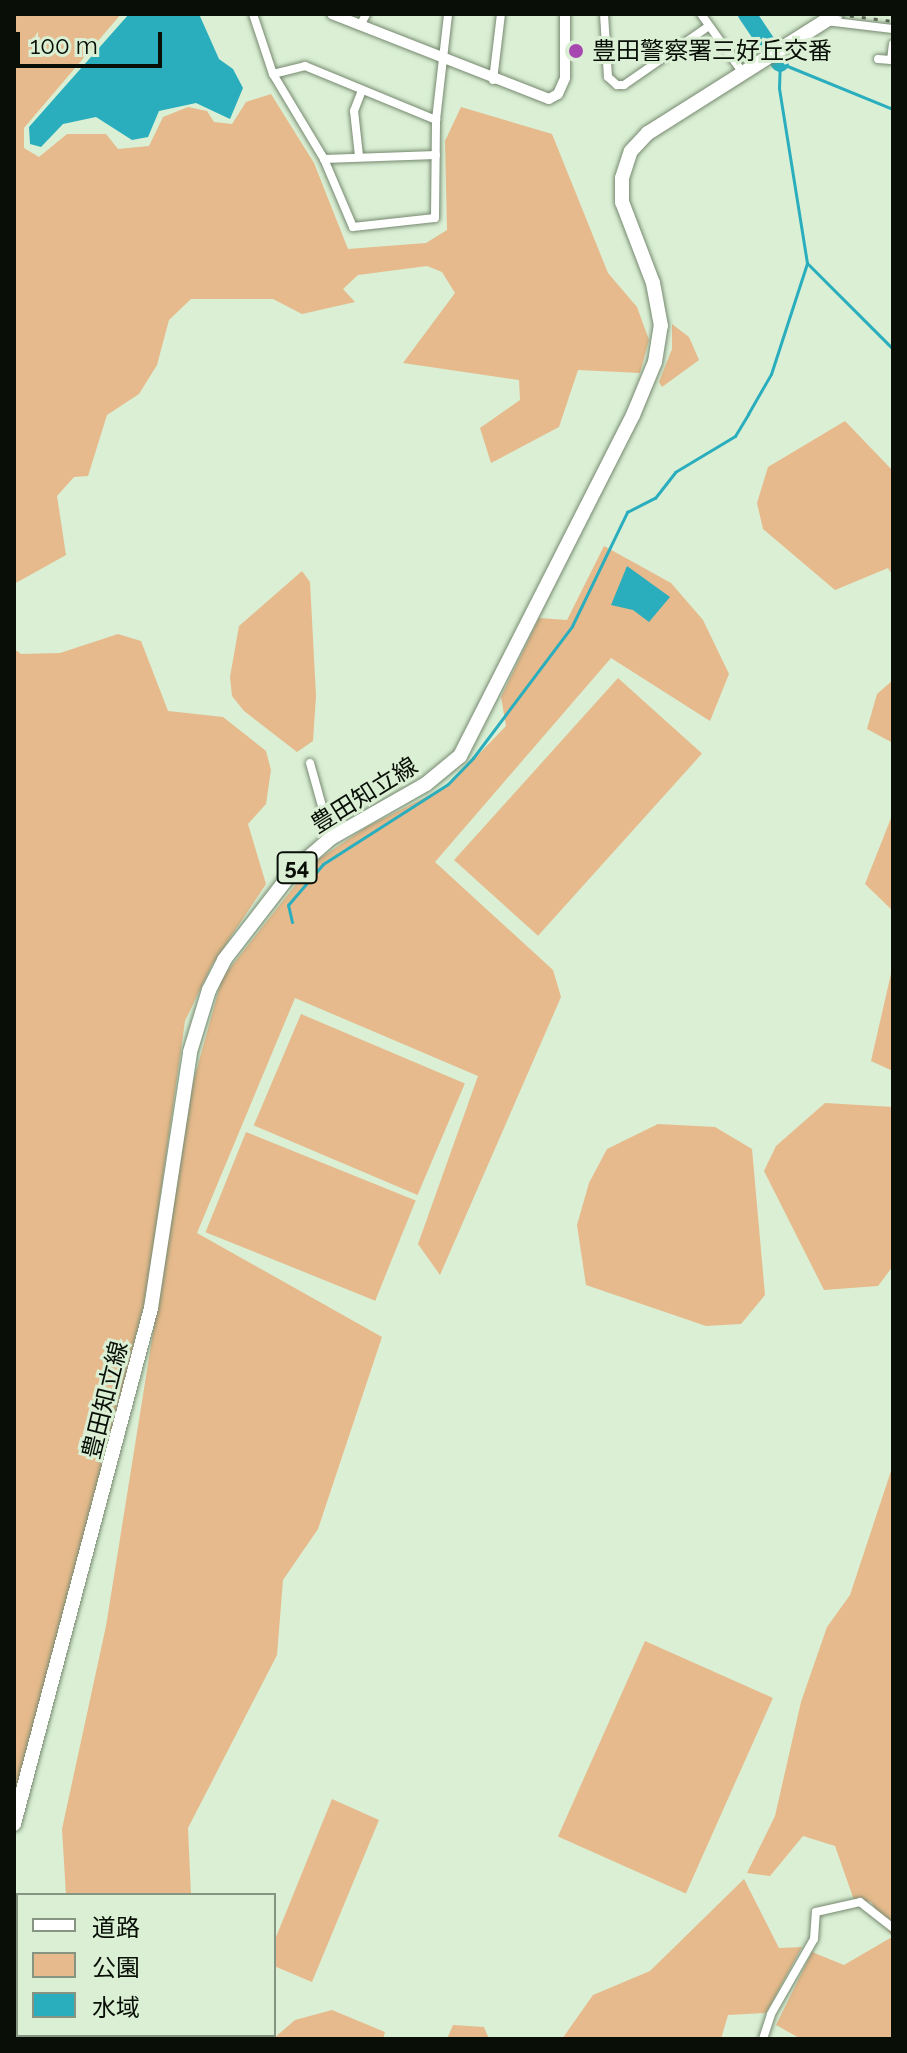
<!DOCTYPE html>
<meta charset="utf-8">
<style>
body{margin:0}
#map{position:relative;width:907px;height:2053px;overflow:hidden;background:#daefd4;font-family:Raleway,"Noto Sans JP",sans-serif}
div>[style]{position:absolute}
.green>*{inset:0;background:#e6ba8c;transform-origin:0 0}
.water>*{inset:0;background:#2aaebe}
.stream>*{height:3px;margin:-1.5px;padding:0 1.5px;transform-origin:1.5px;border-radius:1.5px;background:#2aaebe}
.river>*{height:18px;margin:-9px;padding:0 9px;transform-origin:9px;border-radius:9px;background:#2aaebe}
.roads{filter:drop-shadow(0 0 2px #768970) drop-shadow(0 0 2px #768970)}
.minor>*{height:8px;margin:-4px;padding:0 4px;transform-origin:4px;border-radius:4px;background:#fff}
.tertiary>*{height:10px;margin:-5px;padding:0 5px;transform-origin:5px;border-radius:5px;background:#fff}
.primary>*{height:14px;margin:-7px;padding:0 7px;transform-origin:7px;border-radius:7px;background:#fff}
.rail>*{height:3px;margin-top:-1.5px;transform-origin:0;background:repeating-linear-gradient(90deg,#596555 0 4px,transparent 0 12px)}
.dots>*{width:22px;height:22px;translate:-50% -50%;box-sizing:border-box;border:4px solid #daefd4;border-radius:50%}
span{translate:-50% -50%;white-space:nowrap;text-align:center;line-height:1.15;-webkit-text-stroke:6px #daefd4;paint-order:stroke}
.shield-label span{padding:2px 6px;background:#daefd4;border:2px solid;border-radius:6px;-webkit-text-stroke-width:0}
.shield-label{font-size:22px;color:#090f07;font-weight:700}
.poi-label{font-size:24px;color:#090f07}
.left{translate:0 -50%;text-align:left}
.street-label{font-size:24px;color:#090f07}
.frame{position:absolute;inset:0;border:16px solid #090f07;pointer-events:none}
.legend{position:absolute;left:16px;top:1893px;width:260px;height:144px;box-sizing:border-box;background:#daefd4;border:2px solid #869582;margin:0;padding:10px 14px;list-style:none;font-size:24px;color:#090f07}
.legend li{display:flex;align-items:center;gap:16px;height:40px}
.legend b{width:40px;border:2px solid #869582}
.scale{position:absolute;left:16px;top:32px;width:146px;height:36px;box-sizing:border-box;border:4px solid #090f07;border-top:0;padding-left:10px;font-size:24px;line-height:28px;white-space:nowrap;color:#090f07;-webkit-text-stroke:6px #daefd4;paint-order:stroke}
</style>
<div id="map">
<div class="green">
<div style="clip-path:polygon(23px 14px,121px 14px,24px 128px,24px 148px,39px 157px,67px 134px,106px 134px,118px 149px,149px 146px,163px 117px,188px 107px,207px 111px,214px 122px,232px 124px,246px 102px,271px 94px,314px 163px,348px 249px,426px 243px,447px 230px,445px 141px,461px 107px,552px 134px,608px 273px,637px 307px,649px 340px,640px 373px,578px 370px,559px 427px,491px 463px,480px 428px,520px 400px,519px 380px,403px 363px,455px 293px,442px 272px,427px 266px,358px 275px,343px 289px,355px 302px,302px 314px,273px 299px,191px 299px,169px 320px,157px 365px,139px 394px,107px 415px,88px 476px,74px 477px,57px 496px,66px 555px,14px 584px,14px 17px)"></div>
<div style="clip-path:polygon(672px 324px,689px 337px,699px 360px,662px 387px,659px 382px,672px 349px)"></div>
<div style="clip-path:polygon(845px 421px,893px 471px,893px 576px,888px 568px,835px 590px,763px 529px,757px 503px,768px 467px)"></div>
<div style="clip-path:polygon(604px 546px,671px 583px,703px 620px,729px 674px,710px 721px,611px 658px,435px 862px,553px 970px,561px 997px,440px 1275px,418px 1244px,478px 1076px,295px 998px,197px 1233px,382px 1337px,318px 1529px,283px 1580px,277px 1655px,188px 1828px,191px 1895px,66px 1895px,62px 1829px,106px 1626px,193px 1083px,222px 978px,313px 863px,365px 828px,449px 785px,506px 726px,501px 697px,539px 618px,567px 620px)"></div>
<div style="clip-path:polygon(302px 571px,310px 582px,316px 696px,313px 741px,297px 752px,244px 711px,232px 696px,230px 677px,239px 626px)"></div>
<div style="clip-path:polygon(118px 634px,141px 641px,168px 711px,223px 717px,266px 751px,271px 770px,266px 804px,248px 824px,266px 884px,212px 965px,185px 1021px,146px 1298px,14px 1799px,14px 649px,21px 654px,60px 653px)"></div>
<div style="left:618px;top:678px;width:113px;height:245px;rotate:42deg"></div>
<div style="clip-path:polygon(893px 680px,893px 743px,867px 729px,877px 694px)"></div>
<div style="clip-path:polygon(893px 813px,893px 911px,865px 884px)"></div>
<div style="clip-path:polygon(893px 965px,893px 1071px,871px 1061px)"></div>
<div style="left:301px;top:1014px;width:178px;height:121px;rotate:23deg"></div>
<div style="clip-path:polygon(825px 1103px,893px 1107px,893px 1266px,878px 1286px,824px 1290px,764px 1171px,776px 1146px)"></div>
<div style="clip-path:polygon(658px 1124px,715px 1127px,752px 1149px,765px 1295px,741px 1324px,706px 1326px,586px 1285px,577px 1225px,589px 1183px,607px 1149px)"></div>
<div style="left:246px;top:1132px;width:183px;height:108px;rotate:22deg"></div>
<div style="clip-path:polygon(893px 1465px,893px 2039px,801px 2039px,776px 2025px,812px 1952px,844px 1965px,892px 1937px,871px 1902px,854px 1900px,835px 1846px,803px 1836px,770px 1876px,747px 1873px,775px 1816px,801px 1702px,827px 1627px,850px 1595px)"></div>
<div style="left:645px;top:1641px;width:140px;height:214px;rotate:24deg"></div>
<div style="clip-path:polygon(332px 1799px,379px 1820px,312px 1982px,274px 1966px,274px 1942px)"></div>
<div style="clip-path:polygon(744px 1879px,779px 1948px,802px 1947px,766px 2013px,728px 2015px,721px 2039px,562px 2039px,593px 1995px,650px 1971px)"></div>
<div style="clip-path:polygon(18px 1983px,18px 2035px,94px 2035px,92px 2039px,14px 2039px)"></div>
<div style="clip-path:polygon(332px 2010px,385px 2032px,383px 2039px,273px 2039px,295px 2020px)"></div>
<div style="clip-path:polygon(453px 2025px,484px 2027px,489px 2039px,447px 2039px)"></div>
</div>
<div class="water">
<div style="clip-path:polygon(129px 14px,199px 14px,219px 59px,233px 69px,243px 88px,230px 119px,196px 103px,159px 111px,148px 137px,132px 140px,96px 117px,63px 124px,41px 147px,30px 144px,29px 127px)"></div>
<div style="clip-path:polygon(627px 566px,670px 597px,649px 622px,633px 610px,611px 605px)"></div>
</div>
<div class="stream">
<div style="left:808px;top:264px;width:120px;rotate:45deg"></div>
<div style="left:292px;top:922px;width:17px;rotate:-103deg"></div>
<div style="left:288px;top:905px;width:54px;rotate:-49.5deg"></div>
<div style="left:323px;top:864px;width:148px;rotate:-32.6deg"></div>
<div style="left:448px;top:784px;width:36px;rotate:-46deg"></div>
<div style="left:473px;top:758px;width:165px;rotate:-53.1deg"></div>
<div style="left:572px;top:626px;width:127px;rotate:-64.2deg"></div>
<div style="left:627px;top:512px;width:31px;rotate:-27deg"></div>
<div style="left:655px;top:498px;width:33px;rotate:-52deg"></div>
<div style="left:675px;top:472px;width:70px;rotate:-31deg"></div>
<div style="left:735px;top:436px;width:26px;rotate:-59deg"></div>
<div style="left:748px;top:414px;width:46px;rotate:-60.1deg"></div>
<div style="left:771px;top:374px;width:117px;rotate:-72deg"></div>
<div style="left:807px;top:263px;width:177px;rotate:-99.1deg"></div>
<div style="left:779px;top:88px;width:25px;rotate:-88deg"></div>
<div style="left:780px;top:63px;width:122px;rotate:22.2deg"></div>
</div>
<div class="river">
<div style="left:747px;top:14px;width:59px;rotate:56deg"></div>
</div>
<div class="roads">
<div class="minor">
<div style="left:253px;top:14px;width:63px;rotate:71.6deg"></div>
<div style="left:273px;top:74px;width:99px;rotate:59deg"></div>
<div style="left:324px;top:159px;width:74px;rotate:66.9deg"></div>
<div style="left:353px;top:227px;width:82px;rotate:-6.3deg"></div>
<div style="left:435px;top:218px;width:98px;rotate:-89.4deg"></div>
<div style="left:436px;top:120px;width:107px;rotate:-83.5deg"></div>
<div style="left:604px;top:14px;width:63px;rotate:86.4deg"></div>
<div style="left:608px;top:77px;width:12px;rotate:42deg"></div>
<div style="left:617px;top:85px;width:7px"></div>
<div style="left:624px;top:85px;width:103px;rotate:-34.8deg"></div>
<div style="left:701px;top:14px;width:72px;rotate:54.6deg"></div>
<div style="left:826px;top:21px;width:67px;rotate:6.8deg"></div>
<div style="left:360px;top:26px;width:13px;rotate:-63deg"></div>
<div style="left:878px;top:59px;width:13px;rotate:4deg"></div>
<div style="left:891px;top:60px;width:16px;rotate:-83deg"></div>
<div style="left:273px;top:74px;width:33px;rotate:-14deg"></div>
<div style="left:305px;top:66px;width:142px;rotate:22.4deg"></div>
<div style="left:493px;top:80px;width:66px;rotate:-83.1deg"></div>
<div style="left:359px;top:156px;width:45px;rotate:-96.3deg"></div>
<div style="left:354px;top:111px;width:22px;rotate:-69deg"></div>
<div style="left:324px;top:159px;width:112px;rotate:-2deg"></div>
<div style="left:310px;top:763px;width:78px;rotate:74.4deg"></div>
<div style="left:763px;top:2039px;width:26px;rotate:-72deg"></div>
<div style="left:771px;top:2014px;width:86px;rotate:-60.2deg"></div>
<div style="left:814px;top:1939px;width:27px;rotate:-86deg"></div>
<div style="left:816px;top:1912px;width:45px;rotate:-12.8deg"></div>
<div style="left:860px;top:1902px;width:42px;rotate:38.2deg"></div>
</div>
<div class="tertiary">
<div style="left:332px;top:14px;width:233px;rotate:21.4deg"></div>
<div style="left:549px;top:99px;width:10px;rotate:-29deg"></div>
<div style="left:558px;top:94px;width:17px;rotate:-66deg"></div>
<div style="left:565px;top:78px;width:64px;rotate:-90deg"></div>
</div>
<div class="primary">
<div style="left:14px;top:1824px;width:534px;rotate:-75.13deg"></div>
<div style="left:151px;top:1308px;width:259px;rotate:-81.3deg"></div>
<div style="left:190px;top:1052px;width:65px;rotate:-73deg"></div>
<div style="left:209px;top:990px;width:34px;rotate:-63deg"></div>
<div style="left:224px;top:960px;width:111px;rotate:-52.3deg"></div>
<div style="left:292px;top:872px;width:52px;rotate:-41.1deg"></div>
<div style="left:331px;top:838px;width:109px;rotate:-29.6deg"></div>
<div style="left:426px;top:784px;width:44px;rotate:-39.5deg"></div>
<div style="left:460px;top:756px;width:382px;rotate:-63.1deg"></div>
<div style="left:633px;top:415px;width:57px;rotate:-67.5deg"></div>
<div style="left:655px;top:362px;width:36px;rotate:-81deg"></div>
<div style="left:661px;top:326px;width:44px;rotate:-100.5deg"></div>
<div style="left:653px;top:283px;width:87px;rotate:-110.9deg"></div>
<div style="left:622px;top:202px;width:24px;rotate:-90deg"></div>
<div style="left:622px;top:178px;width:28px;rotate:-72deg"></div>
<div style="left:631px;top:151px;width:25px;rotate:-47deg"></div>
<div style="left:648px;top:133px;width:222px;rotate:-32.3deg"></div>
</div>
</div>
<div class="rail">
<div style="left:838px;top:14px;width:55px;rotate:7.3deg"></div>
</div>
<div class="dots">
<div style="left:576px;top:51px;background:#a748b0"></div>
</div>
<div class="shield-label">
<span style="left:297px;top:868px">54</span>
</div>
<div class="poi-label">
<span class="left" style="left:592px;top:51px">豊田警察署三好丘交番</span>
</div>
<div class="street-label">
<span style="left:364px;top:795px;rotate:-32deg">豊田知立線</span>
<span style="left:105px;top:1400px;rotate:-76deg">豊田知立線</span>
</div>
<div class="frame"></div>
<ul class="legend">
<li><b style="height:10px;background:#fff"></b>道路</li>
<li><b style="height:22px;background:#e6ba8c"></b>公園</li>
<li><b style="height:22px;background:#2aaebe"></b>水域</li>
</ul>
<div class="scale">100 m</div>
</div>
